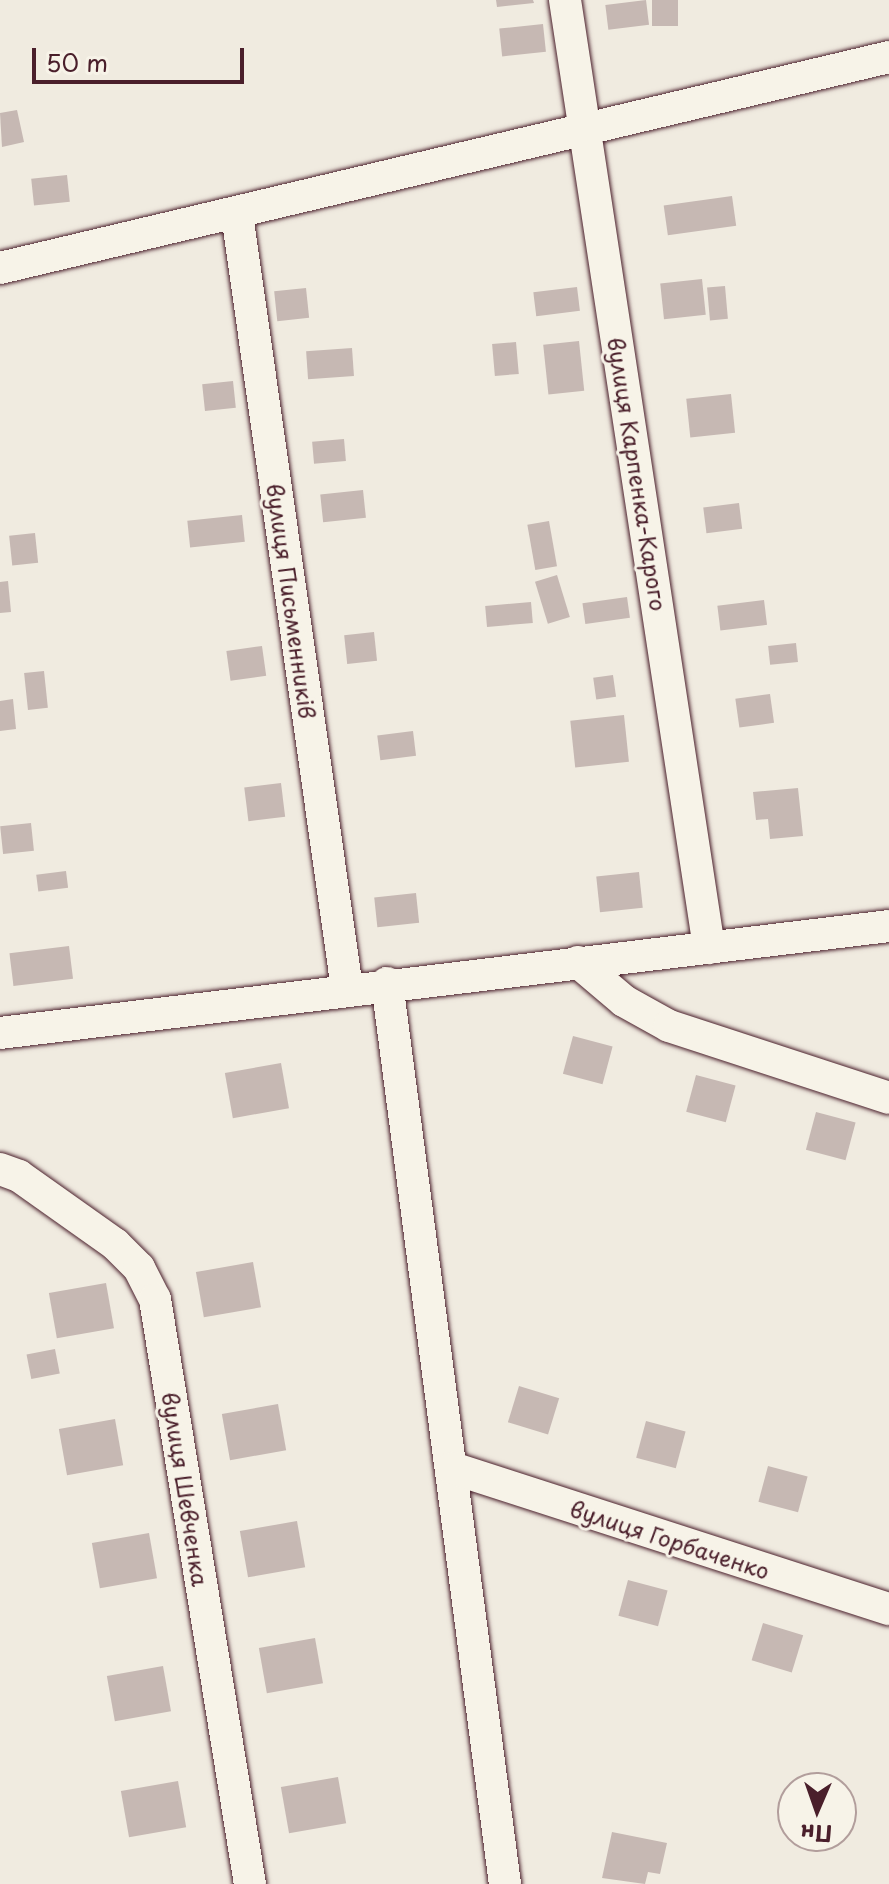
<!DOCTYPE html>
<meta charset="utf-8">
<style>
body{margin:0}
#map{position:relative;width:889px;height:1884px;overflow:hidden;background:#f0ebe0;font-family:"Playpen Sans",sans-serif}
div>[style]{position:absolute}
.building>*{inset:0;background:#c6b8b3;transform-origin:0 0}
.roads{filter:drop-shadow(0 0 2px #4a1f2b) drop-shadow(0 0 2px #4a1f2b)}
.minor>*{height:32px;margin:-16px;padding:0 16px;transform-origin:16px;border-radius:16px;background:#f7f3e8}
span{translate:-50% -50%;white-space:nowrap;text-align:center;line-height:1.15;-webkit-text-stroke:6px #f7f3e8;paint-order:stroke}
.street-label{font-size:22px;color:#4a1f2b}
.north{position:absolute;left:777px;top:1772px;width:80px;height:80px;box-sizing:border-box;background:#f7f3e8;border:2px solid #b29e9c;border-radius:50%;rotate:182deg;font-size:22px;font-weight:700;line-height:32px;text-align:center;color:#4a1f2b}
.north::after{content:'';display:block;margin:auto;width:28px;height:36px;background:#4a1f2b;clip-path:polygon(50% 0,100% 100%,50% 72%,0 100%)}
.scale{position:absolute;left:32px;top:48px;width:212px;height:36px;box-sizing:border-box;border:4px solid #4a1f2b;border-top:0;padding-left:10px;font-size:24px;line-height:28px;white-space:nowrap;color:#4a1f2b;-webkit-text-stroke:6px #f7f3e8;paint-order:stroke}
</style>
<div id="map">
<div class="building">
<div style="clip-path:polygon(496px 0,533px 0,534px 3px,497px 7px)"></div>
<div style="left:646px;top:0;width:25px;height:41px;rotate:83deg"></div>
<div style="left:652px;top:0;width:26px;height:26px"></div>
<div style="left:543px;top:24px;width:28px;height:44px;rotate:84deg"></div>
<div style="clip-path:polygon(17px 110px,24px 142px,2px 147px,0 113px)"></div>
<div style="left:67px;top:175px;width:27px;height:36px;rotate:84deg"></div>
<div style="left:732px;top:196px;width:30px;height:69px;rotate:82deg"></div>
<div style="left:702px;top:279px;width:36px;height:42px;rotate:84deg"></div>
<div style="left:725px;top:286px;width:33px;height:18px;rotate:85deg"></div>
<div style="left:577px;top:287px;width:24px;height:44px;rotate:83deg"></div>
<div style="left:306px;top:288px;width:30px;height:32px;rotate:84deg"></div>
<div style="left:579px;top:341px;width:50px;height:36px;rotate:84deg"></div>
<div style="left:516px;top:342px;width:32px;height:24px;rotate:85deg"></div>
<div style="left:352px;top:348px;width:28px;height:46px;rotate:86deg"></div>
<div style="left:233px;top:381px;width:27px;height:31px;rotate:84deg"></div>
<div style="left:731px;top:394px;width:39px;height:45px;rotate:84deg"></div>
<div style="left:344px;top:439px;width:22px;height:32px;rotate:85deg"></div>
<div style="left:363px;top:490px;width:28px;height:43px;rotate:84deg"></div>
<div style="left:739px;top:503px;width:26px;height:36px;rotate:83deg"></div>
<div style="left:242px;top:515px;width:27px;height:55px;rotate:84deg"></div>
<div style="left:549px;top:521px;width:46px;height:22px;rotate:80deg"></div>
<div style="left:35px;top:533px;width:30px;height:26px;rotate:84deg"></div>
<div style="left:557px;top:575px;width:44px;height:23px;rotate:73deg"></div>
<div style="clip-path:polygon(8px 581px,11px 612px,0 613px,0 582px)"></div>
<div style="left:627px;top:597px;width:21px;height:45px;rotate:82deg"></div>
<div style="left:764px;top:600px;width:25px;height:47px;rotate:83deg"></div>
<div style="left:531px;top:602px;width:21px;height:46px;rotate:85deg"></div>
<div style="left:374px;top:632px;width:29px;height:30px;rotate:84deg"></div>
<div style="left:796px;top:643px;width:19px;height:28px;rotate:84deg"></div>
<div style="left:262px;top:646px;width:30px;height:36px;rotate:82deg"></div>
<div style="left:44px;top:671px;width:37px;height:20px;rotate:84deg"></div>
<div style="left:613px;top:675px;width:22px;height:20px;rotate:82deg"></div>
<div style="left:770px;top:694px;width:29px;height:35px;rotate:82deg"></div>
<div style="clip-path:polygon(13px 699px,16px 729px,0 731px,0 701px)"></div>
<div style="left:624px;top:715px;width:47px;height:54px;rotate:84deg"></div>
<div style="left:413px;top:731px;width:25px;height:36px;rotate:83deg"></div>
<div style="left:281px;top:783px;width:34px;height:37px;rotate:83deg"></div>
<div style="clip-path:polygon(798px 788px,803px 836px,770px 839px,768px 819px,756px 820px,753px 792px)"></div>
<div style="left:31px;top:823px;width:28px;height:31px;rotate:84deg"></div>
<div style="left:66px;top:871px;width:17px;height:30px;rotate:83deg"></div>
<div style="left:639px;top:872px;width:36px;height:43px;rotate:84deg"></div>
<div style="left:416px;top:893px;width:30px;height:42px;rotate:84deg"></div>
<div style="left:69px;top:946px;width:33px;height:60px;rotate:83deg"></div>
<div style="left:573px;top:1036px;width:41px;height:39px;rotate:15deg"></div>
<div style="left:281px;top:1063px;width:46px;height:57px;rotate:80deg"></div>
<div style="left:696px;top:1075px;width:41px;height:38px;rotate:15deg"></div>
<div style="left:816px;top:1112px;width:41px;height:39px;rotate:15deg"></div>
<div style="left:253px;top:1262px;width:46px;height:58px;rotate:80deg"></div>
<div style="left:106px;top:1283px;width:46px;height:58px;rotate:80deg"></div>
<div style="left:55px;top:1349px;width:25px;height:29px;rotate:79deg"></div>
<div style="left:519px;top:1386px;width:42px;height:38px;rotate:17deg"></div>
<div style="left:278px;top:1404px;width:47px;height:57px;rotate:80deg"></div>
<div style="left:115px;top:1419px;width:47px;height:57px;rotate:80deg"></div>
<div style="left:646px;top:1421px;width:41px;height:38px;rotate:15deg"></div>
<div style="left:768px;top:1466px;width:41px;height:37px;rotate:15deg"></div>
<div style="left:297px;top:1521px;width:47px;height:58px;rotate:80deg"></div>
<div style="left:149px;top:1533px;width:46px;height:58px;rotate:80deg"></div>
<div style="left:628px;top:1580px;width:41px;height:37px;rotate:15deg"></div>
<div style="left:763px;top:1623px;width:42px;height:39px;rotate:17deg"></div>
<div style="left:315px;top:1638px;width:46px;height:57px;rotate:80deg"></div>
<div style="left:163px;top:1666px;width:46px;height:57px;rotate:80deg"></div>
<div style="left:338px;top:1777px;width:47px;height:58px;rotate:80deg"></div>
<div style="left:178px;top:1781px;width:47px;height:58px;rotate:80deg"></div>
<div style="clip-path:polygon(612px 1832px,667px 1843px,660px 1874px,648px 1872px,645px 1884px,602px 1878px)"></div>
</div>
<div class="roads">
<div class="minor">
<div style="left:565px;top:0;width:959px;rotate:81.36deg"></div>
<div style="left:237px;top:214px;width:783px;rotate:81.92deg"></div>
<div style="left:0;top:268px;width:914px;rotate:-13.35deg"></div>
<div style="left:578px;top:962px;width:60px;rotate:40.3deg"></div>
<div style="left:624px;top:1001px;width:51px;rotate:29.1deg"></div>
<div style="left:669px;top:1026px;width:231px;rotate:18.1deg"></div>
<div style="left:387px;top:983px;width:909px;rotate:82.54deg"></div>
<div style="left:0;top:1033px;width:895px;rotate:-6.86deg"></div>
<div style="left:0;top:1169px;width:20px;rotate:20deg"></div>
<div style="left:19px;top:1176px;width:118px;rotate:35.3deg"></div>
<div style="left:115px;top:1244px;width:34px;rotate:45deg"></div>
<div style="left:139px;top:1268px;width:35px;rotate:63deg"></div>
<div style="left:155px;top:1299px;width:593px;rotate:80.78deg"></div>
<div style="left:452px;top:1468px;width:459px;rotate:17.9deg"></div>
</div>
</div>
<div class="street-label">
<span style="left:638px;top:474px;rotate:81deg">вулиця Карпенка-Карого</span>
<span style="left:292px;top:601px;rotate:82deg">вулиця Письменників</span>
<span style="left:186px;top:1489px;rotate:81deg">вулиця Шевченка</span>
<span style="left:670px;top:1539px;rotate:18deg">вулиця Горбаченко</span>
</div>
<div class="north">Пн</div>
<div class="scale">50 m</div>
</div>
